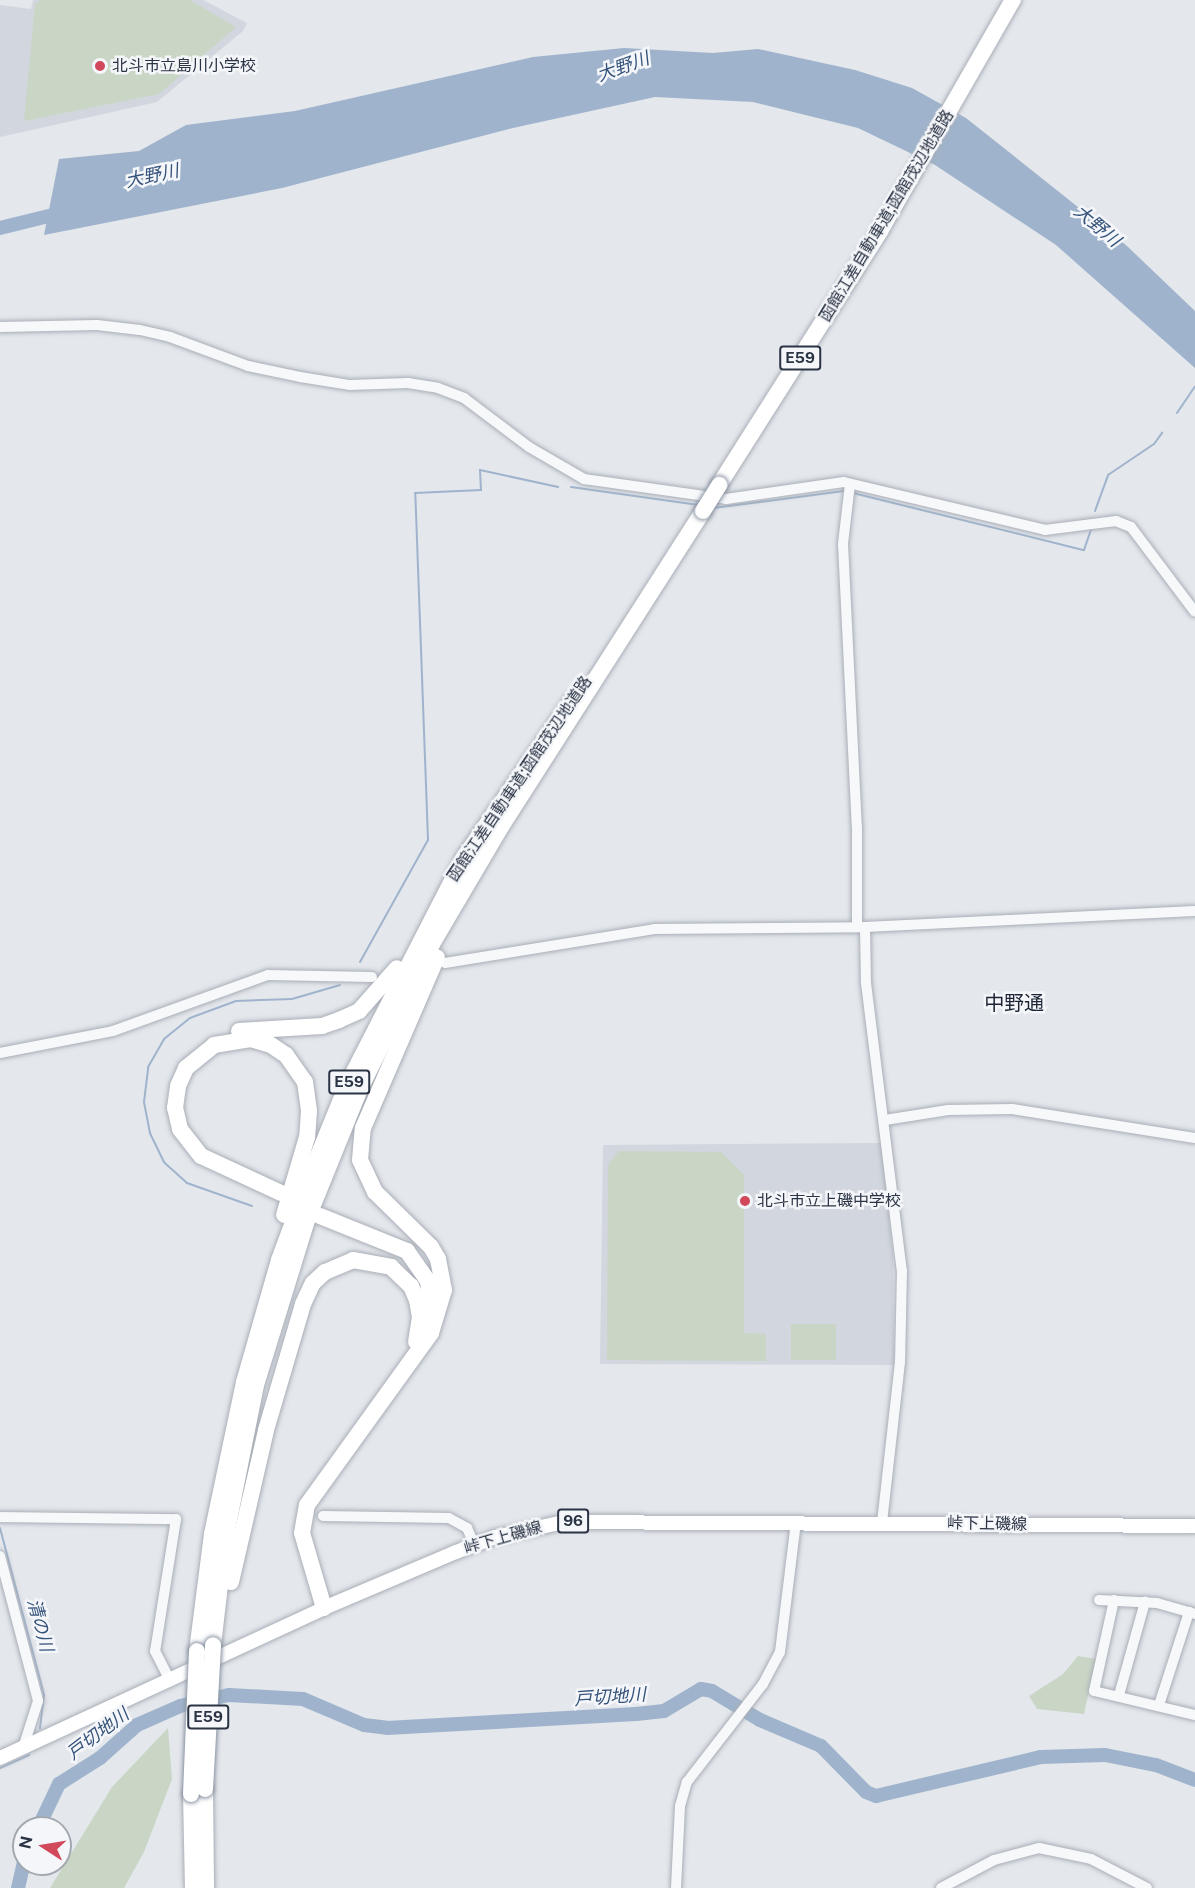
<!DOCTYPE html>
<meta charset="utf-8">
<style>
body{margin:0}
#map{position:relative;width:1195px;height:1888px;overflow:hidden;background:#e4e7ec;font-family:"Public Sans","Noto Sans JP",sans-serif}
div>[style]{position:absolute}
.built>*{inset:0;background:#d2d6de}
.green>*{inset:0;background:#c9d6c5;transform-origin:0 0}
.water>*{inset:0;background:#9fb4cc}
.stream>*{height:2px;margin:-1px;padding:0 1px;transform-origin:1px;border-radius:1px;background:#9fb4cc}
.river>*{height:14px;margin:-7px;padding:0 7px;transform-origin:7px;border-radius:7px;background:#9fb4cc}
.roads{filter:drop-shadow(0 0 2px #a9aeb7) drop-shadow(0 0 2px #a9aeb7)}
.minor>*{height:10px;margin:-5px;padding:0 5px;transform-origin:5px;border-radius:5px;background:#f7f8fa}
.major>*{height:14px;margin:-7px;padding:0 7px;transform-origin:7px;border-radius:7px;background:#fff}
.highway>*{height:16px;margin:-8px;padding:0 8px;transform-origin:8px;border-radius:8px;background:#fff}
.bridges{filter:drop-shadow(0 0 2px #8b94a3) drop-shadow(0 0 2px #8b94a3)}
.highway-bridge>*{height:16px;margin:-8px;padding:0 8px;transform-origin:8px;border-radius:8px;background:#fff}
.dots>*{width:16px;height:16px;translate:-50% -50%;box-sizing:border-box;border:3px solid #f4f6f9;border-radius:50%}
span{translate:-50% -50%;white-space:nowrap;text-align:center;line-height:1.15;-webkit-text-stroke:5px #f4f6f9;paint-order:stroke}
.shield-label span{padding:2px 4px;background:#f4f6f9;border:2px solid;border-radius:4px;-webkit-text-stroke-width:0}
.shield-label{font-size:15px;color:#2b3445;font-weight:700}
.poi-label{font-size:16px;color:#2b3445}
.left{translate:0 -50%;text-align:left}
.street-label{font-size:16px;color:#2b3445}
.water-label{font-size:18px;color:#34527a;font-style:italic}
.quarter-label{font-size:20px;color:#1d2536}
.north{position:absolute;left:12px;top:1816px;width:60px;height:60px;box-sizing:border-box;background:#f4f6f9;border:2px solid #a4a8b1;border-radius:50%;rotate:282deg;font-size:16px;font-weight:700;line-height:24px;text-align:center;color:#2b3445}
.north::after{content:'';display:block;margin:auto;width:21px;height:27px;background:#d1495b;clip-path:polygon(50% 0,100% 100%,50% 72%,0 100%)}
</style>
<div id="map">
<div class="built">
<div style="clip-path:polygon(33px 0,203px 0,247px 23px,243px 31px,157px 102px,0 137px,0 5px,31px 9px)"></div>
<div style="clip-path:polygon(881px 1143px,893px 1256px,894px 1365px,600px 1364px,603px 1145px)"></div>
</div>
<div class="green">
<div style="clip-path:polygon(40px 0,190px 0,236px 27px,159px 94px,24px 121px,35px 4px)"></div>
<div style="clip-path:polygon(619px 1151px,721px 1152px,744px 1175px,744px 1333px,766px 1334px,766px 1361px,607px 1360px,608px 1165px)"></div>
<div style="left:791px;top:1324px;width:45px;height:36px"></div>
<div style="clip-path:polygon(1078px 1656px,1096px 1659px,1084px 1714px,1037px 1709px,1029px 1696px,1063px 1674px)"></div>
<div style="clip-path:polygon(168px 1728px,172px 1779px,144px 1852px,124px 1888px,50px 1888px,112px 1787px)"></div>
</div>
<div class="water">
<div style="clip-path:polygon(624px 48px,713px 53px,758px 49px,855px 70px,912px 88px,966px 118px,1127px 246px,1195px 311px,1195px 368px,1056px 245px,935px 165px,858px 128px,753px 102px,655px 97px,513px 128px,282px 188px,44px 235px,59px 159px,139px 151px,186px 125px,295px 111px,533px 57px)"></div>
</div>
<div class="stream">
<div style="left:1177px;top:413px;width:32px;rotate:-56deg"></div>
<div style="left:571px;top:487px;width:129px;rotate:8deg"></div>
<div style="left:853px;top:493px;width:238px;rotate:13.9deg"></div>
<div style="left:1084px;top:550px;width:21px;rotate:-71deg"></div>
<div style="left:713px;top:508px;width:132px;rotate:-7.4deg"></div>
<div style="left:1095px;top:511px;width:38px;rotate:-70deg"></div>
<div style="left:1108px;top:475px;width:55px;rotate:-34deg"></div>
<div style="left:1154px;top:444px;width:14px;rotate:-54deg"></div>
<div style="left:360px;top:962px;width:140px;rotate:-60.9deg"></div>
<div style="left:428px;top:840px;width:347px;rotate:-92.1deg"></div>
<div style="left:415px;top:493px;width:66px;rotate:-2.6deg"></div>
<div style="left:481px;top:490px;width:20px;rotate:-93deg"></div>
<div style="left:480px;top:470px;width:80px;rotate:12.3deg"></div>
<div style="left:252px;top:1206px;width:69px;rotate:-160.5deg"></div>
<div style="left:187px;top:1183px;width:31px;rotate:-138deg"></div>
<div style="left:164px;top:1162px;width:32px;rotate:-116deg"></div>
<div style="left:150px;top:1133px;width:32px;rotate:-101deg"></div>
<div style="left:144px;top:1102px;width:35px;rotate:-83deg"></div>
<div style="left:148px;top:1067px;width:32px;rotate:-60deg"></div>
<div style="left:164px;top:1039px;width:33px;rotate:-39deg"></div>
<div style="left:190px;top:1018px;width:49px;rotate:-20.3deg"></div>
<div style="left:236px;top:1001px;width:56px;rotate:-2deg"></div>
<div style="left:292px;top:999px;width:50px;rotate:-16.3deg"></div>
<div style="left:0;top:1528px;width:173px;rotate:75.2deg"></div>
<div style="left:44px;top:1695px;width:34px;rotate:97deg"></div>
<div style="left:0;top:1768px;width:32px;rotate:-24deg"></div>
</div>
<div class="river">
<div style="left:0;top:228px;width:67px;rotate:-13.8deg"></div>
<div style="left:38px;top:1828px;width:49px;rotate:-64.5deg"></div>
<div style="left:59px;top:1784px;width:49px;rotate:-32.4deg"></div>
<div style="left:100px;top:1758px;width:50px;rotate:-41.7deg"></div>
<div style="left:137px;top:1725px;width:47px;rotate:-23.8deg"></div>
<div style="left:180px;top:1706px;width:50px;rotate:-12.7deg"></div>
<div style="left:229px;top:1695px;width:74px;rotate:3.1deg"></div>
<div style="left:303px;top:1699px;width:66px;rotate:23.1deg"></div>
<div style="left:364px;top:1725px;width:23px;rotate:7deg"></div>
<div style="left:387px;top:1728px;width:249px;rotate:-3.2deg"></div>
<div style="left:636px;top:1714px;width:28px;rotate:-6deg"></div>
<div style="left:664px;top:1711px;width:43px;rotate:-30.7deg"></div>
<div style="left:701px;top:1689px;width:11px;rotate:10deg"></div>
<div style="left:712px;top:1691px;width:56px;rotate:31.1deg"></div>
<div style="left:760px;top:1720px;width:66px;rotate:23.1deg"></div>
<div style="left:821px;top:1746px;width:64px;rotate:45.6deg"></div>
<div style="left:866px;top:1792px;width:11px;rotate:22deg"></div>
<div style="left:876px;top:1796px;width:170px;rotate:-13.3deg"></div>
<div style="left:1041px;top:1757px;width:64px;rotate:-1.8deg"></div>
<div style="left:1105px;top:1755px;width:52px;rotate:11.1deg"></div>
<div style="left:1156px;top:1765px;width:42px;rotate:21deg"></div>
<div style="left:18px;top:1888px;width:26px;rotate:-77deg"></div>
</div>
<div class="roads">
<div class="minor">
<div style="left:0;top:327px;width:97px;rotate:-1.2deg"></div>
<div style="left:97px;top:325px;width:43px;rotate:6.6deg"></div>
<div style="left:140px;top:330px;width:31px;rotate:13deg"></div>
<div style="left:170px;top:337px;width:83px;rotate:20.4deg"></div>
<div style="left:248px;top:366px;width:53px;rotate:11.9deg"></div>
<div style="left:300px;top:377px;width:51px;rotate:9.1deg"></div>
<div style="left:350px;top:385px;width:58px;rotate:-2deg"></div>
<div style="left:408px;top:383px;width:30px;rotate:9deg"></div>
<div style="left:438px;top:388px;width:28px;rotate:21deg"></div>
<div style="left:464px;top:398px;width:81px;rotate:37deg"></div>
<div style="left:529px;top:447px;width:64px;rotate:30.2deg"></div>
<div style="left:584px;top:479px;width:143px;rotate:8deg"></div>
<div style="left:726px;top:499px;width:119px;rotate:-8.2deg"></div>
<div style="left:844px;top:482px;width:207px;rotate:13.4deg"></div>
<div style="left:1045px;top:530px;width:72px;rotate:-7.2deg"></div>
<div style="left:1116px;top:521px;width:16px;rotate:22deg"></div>
<div style="left:1131px;top:527px;width:106px;rotate:53deg"></div>
<div style="left:850px;top:484px;width:60px;rotate:96.7deg"></div>
<div style="left:843px;top:544px;width:283px;rotate:87.2deg"></div>
<div style="left:857px;top:827px;width:99px;rotate:90deg"></div>
<div style="left:865px;top:927px;width:56px;rotate:89deg"></div>
<div style="left:866px;top:983px;width:289px;rotate:82.9deg"></div>
<div style="left:902px;top:1270px;width:92px;rotate:91.2deg"></div>
<div style="left:900px;top:1362px;width:162px;rotate:96.4deg"></div>
<div style="left:445px;top:963px;width:212px;rotate:-9.2deg"></div>
<div style="left:654px;top:929px;width:211px;rotate:-0.5deg"></div>
<div style="left:865px;top:927px;width:330px;rotate:-2.8deg"></div>
<div style="left:0;top:1053px;width:115px;rotate:-11deg"></div>
<div style="left:113px;top:1031px;width:165px;rotate:-19.9deg"></div>
<div style="left:268px;top:975px;width:104px;rotate:1.1deg"></div>
<div style="left:885px;top:1120px;width:64px;rotate:-9deg"></div>
<div style="left:948px;top:1110px;width:64px;rotate:-0.9deg"></div>
<div style="left:1012px;top:1109px;width:185px;rotate:9deg"></div>
<div style="left:323px;top:1516px;width:126px;rotate:0.9deg"></div>
<div style="left:449px;top:1518px;width:21px;rotate:29deg"></div>
<div style="left:467px;top:1528px;width:17px;rotate:66deg"></div>
<div style="left:0;top:1517px;width:176px;rotate:0.7deg"></div>
<div style="left:176px;top:1519px;width:134px;rotate:99deg"></div>
<div style="left:155px;top:1651px;width:31px;rotate:63deg"></div>
<div style="left:0;top:1556px;width:150px;rotate:75.3deg"></div>
<div style="left:38px;top:1701px;width:49px;rotate:107.7deg"></div>
<div style="left:1099px;top:1600px;width:58px;rotate:3deg"></div>
<div style="left:1157px;top:1603px;width:40px;rotate:16deg"></div>
<div style="left:1114px;top:1600px;width:93px;rotate:102.4deg"></div>
<div style="left:1094px;top:1691px;width:104px;rotate:13.4deg"></div>
<div style="left:1119px;top:1695px;width:97px;rotate:-74.4deg"></div>
<div style="left:1159px;top:1705px;width:98px;rotate:-72.1deg"></div>
<div style="left:676px;top:1888px;width:82px;rotate:-87.2deg"></div>
<div style="left:680px;top:1806px;width:25px;rotate:-74deg"></div>
<div style="left:687px;top:1782px;width:124px;rotate:-52.2deg"></div>
<div style="left:763px;top:1684px;width:36px;rotate:-62deg"></div>
<div style="left:780px;top:1652px;width:132px;rotate:-83deg"></div>
<div style="left:941px;top:1888px;width:60px;rotate:-27.8deg"></div>
<div style="left:994px;top:1860px;width:47px;rotate:-14.9deg"></div>
<div style="left:1039px;top:1848px;width:53px;rotate:11.9deg"></div>
<div style="left:1091px;top:1859px;width:63px;rotate:27.4deg"></div>
</div>
<div class="major">
<div style="left:0;top:1758px;width:357px;rotate:-24.8deg"></div>
<div style="left:324px;top:1608px;width:143px;rotate:-23deg"></div>
<div style="left:456px;top:1552px;width:42px;rotate:-21deg"></div>
<div style="left:495px;top:1537px;width:71px;rotate:-12.3deg"></div>
<div style="left:564px;top:1522px;width:631px;rotate:0.36deg"></div>
</div>
<div class="highway">
<div style="left:719px;top:485px;width:301px;rotate:-57.6deg"></div>
<div style="left:880px;top:231px;width:267px;rotate:-60.1deg"></div>
<div style="left:239px;top:1031px;width:83px;rotate:-3.4deg"></div>
<div style="left:322px;top:1026px;width:18px;rotate:-19deg"></div>
<div style="left:339px;top:1020px;width:22px;rotate:-24deg"></div>
<div style="left:359px;top:1011px;width:57px;rotate:-48.5deg"></div>
<div style="left:281px;top:1193px;width:88px;rotate:-155.2deg"></div>
<div style="left:201px;top:1156px;width:34px;rotate:-128deg"></div>
<div style="left:180px;top:1129px;width:22px;rotate:-103deg"></div>
<div style="left:175px;top:1108px;width:22px;rotate:-82deg"></div>
<div style="left:178px;top:1086px;width:20px;rotate:-66deg"></div>
<div style="left:186px;top:1068px;width:36px;rotate:-39deg"></div>
<div style="left:214px;top:1045px;width:37px;rotate:-9deg"></div>
<div style="left:251px;top:1039px;width:21px;rotate:17deg"></div>
<div style="left:271px;top:1045px;width:18px;rotate:34deg"></div>
<div style="left:286px;top:1055px;width:33px;rotate:55deg"></div>
<div style="left:305px;top:1082px;width:29px;rotate:82deg"></div>
<div style="left:309px;top:1111px;width:26px;rotate:94deg"></div>
<div style="left:307px;top:1137px;width:81px;rotate:106.4deg"></div>
<div style="left:320px;top:1216px;width:94px;rotate:21.9deg"></div>
<div style="left:407px;top:1251px;width:37px;rotate:55deg"></div>
<div style="left:428px;top:1281px;width:25px;rotate:83deg"></div>
<div style="left:431px;top:1306px;width:20px;rotate:105deg"></div>
<div style="left:231px;top:1582px;width:156px;rotate:-77deg"></div>
<div style="left:266px;top:1430px;width:131px;rotate:-73.6deg"></div>
<div style="left:303px;top:1304px;width:23px;rotate:-65deg"></div>
<div style="left:313px;top:1283px;width:16px;rotate:-43deg"></div>
<div style="left:325px;top:1272px;width:30px;rotate:-23deg"></div>
<div style="left:353px;top:1260px;width:39px;rotate:10deg"></div>
<div style="left:391px;top:1267px;width:28px;rotate:44deg"></div>
<div style="left:411px;top:1286px;width:15px;rotate:67deg"></div>
<div style="left:417px;top:1300px;width:17px;rotate:80deg"></div>
<div style="left:420px;top:1317px;width:25px;rotate:99deg"></div>
<div style="left:324px;top:1608px;width:78px;rotate:-106.3deg"></div>
<div style="left:302px;top:1533px;width:28px;rotate:-80deg"></div>
<div style="left:307px;top:1505px;width:212px;rotate:-54.2deg"></div>
<div style="left:431px;top:1333px;width:45px;rotate:-73.2deg"></div>
<div style="left:444px;top:1290px;width:32px;rotate:-101deg"></div>
<div style="left:438px;top:1259px;width:14px;rotate:-120deg"></div>
<div style="left:431px;top:1247px;width:78px;rotate:-135.5deg"></div>
<div style="left:375px;top:1192px;width:35px;rotate:-115deg"></div>
<div style="left:360px;top:1160px;width:32px;rotate:-85deg"></div>
<div style="left:363px;top:1128px;width:186px;rotate:-66.6deg"></div>
<div style="left:213px;top:1645px;width:111px;rotate:-83.3deg"></div>
<div style="left:226px;top:1535px;width:153px;rotate:-78.7deg"></div>
<div style="left:256px;top:1385px;width:173px;rotate:-72.8deg"></div>
<div style="left:307px;top:1220px;width:139px;rotate:-68deg"></div>
<div style="left:359px;top:1091px;width:164px;rotate:-63.6deg"></div>
<div style="left:432px;top:944px;width:136px;rotate:-59.5deg"></div>
<div style="left:501px;top:827px;width:375px;rotate:-57.4deg"></div>
<div style="left:197px;top:1651px;width:118px;rotate:-82.7deg"></div>
<div style="left:212px;top:1534px;width:155px;rotate:-78.1deg"></div>
<div style="left:244px;top:1382px;width:127px;rotate:-74deg"></div>
<div style="left:279px;top:1260px;width:93px;rotate:-69.8deg"></div>
<div style="left:311px;top:1173px;width:95px;rotate:-67.8deg"></div>
<div style="left:347px;top:1085px;width:254px;rotate:-62.8deg"></div>
<div style="left:463px;top:859px;width:191px;rotate:-55.5deg"></div>
<div style="left:205px;top:1789px;width:99px;rotate:89.4deg"></div>
<div style="left:191px;top:1794px;width:94px;rotate:88.8deg"></div>
</div>
</div>
<div class="bridges">
<div class="highway-bridge">
<div style="left:703px;top:511px;width:31px;rotate:-58deg"></div>
<div style="left:205px;top:1789px;width:144px;rotate:-86.8deg"></div>
<div style="left:191px;top:1794px;width:143px;rotate:-87.6deg"></div>
</div>
</div>
<div class="dots">
<div style="left:100px;top:66px;background:#d1495b"></div>
<div style="left:745px;top:1201px;background:#d1495b"></div>
</div>
<div class="shield-label">
<span style="left:800px;top:358px">E59</span>
<span style="left:349px;top:1082px">E59</span>
<span style="left:573px;top:1521px">96</span>
<span style="left:208px;top:1717px">E59</span>
</div>
<div class="poi-label">
<span class="left" style="left:112px;top:66px">北斗市立島川小学校</span>
<span class="left" style="left:757px;top:1201px">北斗市立上磯中学校</span>
</div>
<div class="street-label">
<span style="left:887px;top:216px;rotate:-59deg">函館江差自動車道;函館茂辺地道路</span>
<span style="left:520px;top:779px;rotate:-56deg">函館江差自動車道;函館茂辺地道路</span>
<span style="left:987px;top:1524px;rotate:1deg">峠下上磯線</span>
<span style="left:503px;top:1538px;rotate:-16deg">峠下上磯線</span>
</div>
<div class="water-label">
<span style="left:623px;top:67px;rotate:-20deg">大野川</span>
<span style="left:152px;top:176px;rotate:-12deg">大野川</span>
<span style="left:1097px;top:226px;rotate:40deg">大野川</span>
<span style="left:40px;top:1625px;rotate:75deg">清の川</span>
<span style="left:610px;top:1697px;rotate:-4deg">戸切地川</span>
<span style="left:98px;top:1734px;rotate:-37deg">戸切地川</span>
</div>
<div class="quarter-label">
<span style="left:1014px;top:1003px">中野通</span>
</div>
<div class="north">N</div>
</div>
